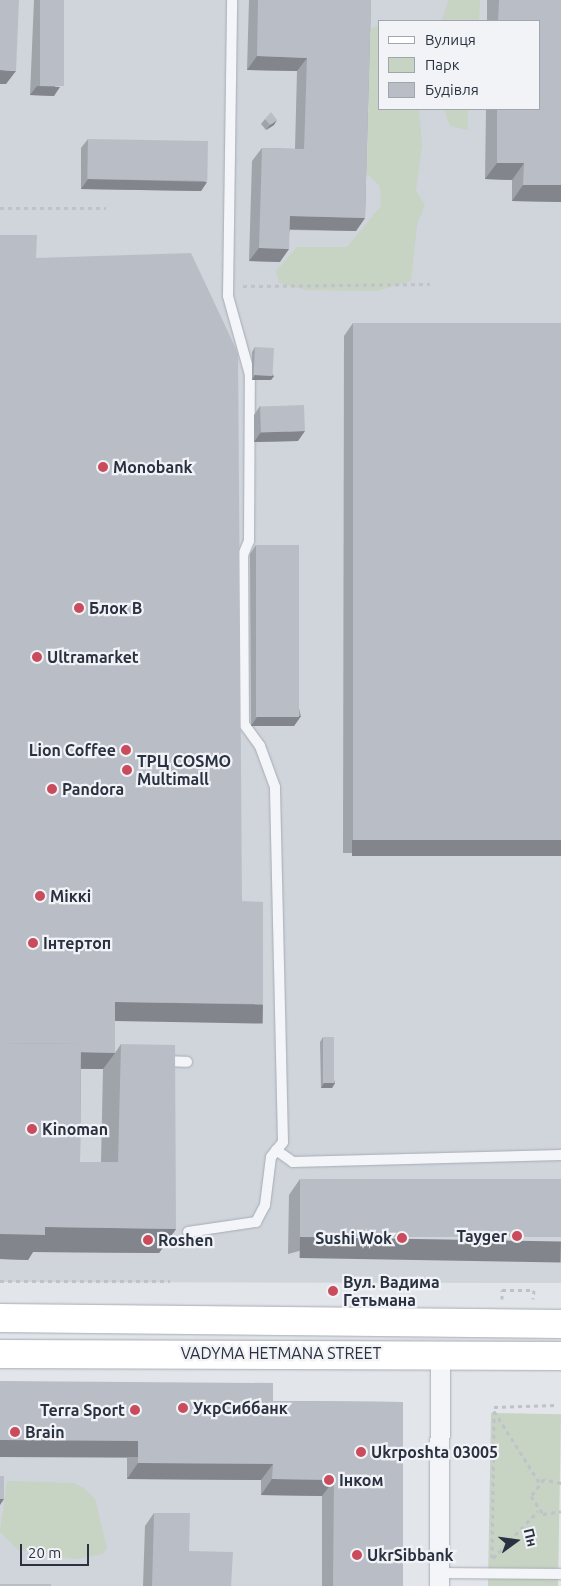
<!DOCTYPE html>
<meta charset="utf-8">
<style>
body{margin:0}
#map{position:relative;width:561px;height:1586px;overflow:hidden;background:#e2e5ea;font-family:Ubuntu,sans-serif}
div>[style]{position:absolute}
.built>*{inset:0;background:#d0d4db;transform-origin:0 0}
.green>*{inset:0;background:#c7d3c3;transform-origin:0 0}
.path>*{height:3px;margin-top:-1.5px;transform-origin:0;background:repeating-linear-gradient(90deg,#bfc2c8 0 4px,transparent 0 8px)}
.roads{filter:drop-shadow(0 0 1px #a7acb4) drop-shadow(0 0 1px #a7acb4)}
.lane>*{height:10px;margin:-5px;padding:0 5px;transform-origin:5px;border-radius:5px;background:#f4f5f8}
.street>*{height:19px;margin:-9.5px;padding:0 9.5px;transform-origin:9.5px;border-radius:9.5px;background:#f4f5f8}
.primary>*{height:28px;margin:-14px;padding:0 14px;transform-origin:14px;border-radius:14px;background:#fff}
.wall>*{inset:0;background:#9fa3aa}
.shaded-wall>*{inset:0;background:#82858b;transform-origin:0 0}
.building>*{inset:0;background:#b9bec6;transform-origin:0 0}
.dots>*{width:14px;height:14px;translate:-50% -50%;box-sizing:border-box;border:2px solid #f1f3f7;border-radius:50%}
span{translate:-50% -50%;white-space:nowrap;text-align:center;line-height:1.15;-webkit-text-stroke:4.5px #f1f3f7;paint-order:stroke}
.poi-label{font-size:16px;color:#2a3241;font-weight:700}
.left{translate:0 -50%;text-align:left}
.right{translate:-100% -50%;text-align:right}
.street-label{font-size:16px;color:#2a3241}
.legend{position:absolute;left:378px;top:20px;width:162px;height:90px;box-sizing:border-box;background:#f1f3f7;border:1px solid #a1a6ae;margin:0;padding:6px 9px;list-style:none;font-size:15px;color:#2a3241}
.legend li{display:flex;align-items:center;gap:10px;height:25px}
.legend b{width:25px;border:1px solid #a1a6ae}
.north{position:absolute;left:491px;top:1516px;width:50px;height:50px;-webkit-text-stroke:4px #f1f3f7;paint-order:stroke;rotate:76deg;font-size:14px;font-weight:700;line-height:20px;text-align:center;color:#2a3241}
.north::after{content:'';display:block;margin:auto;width:18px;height:22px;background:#2a3241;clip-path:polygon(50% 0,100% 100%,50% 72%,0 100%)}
.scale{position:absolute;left:20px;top:1544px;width:69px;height:22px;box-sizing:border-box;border:2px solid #2a3241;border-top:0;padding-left:6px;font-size:15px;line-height:18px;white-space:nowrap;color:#2a3241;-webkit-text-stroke:4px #f1f3f7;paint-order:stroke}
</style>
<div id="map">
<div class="built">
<div style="clip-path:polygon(evenodd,0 0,561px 0,561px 1283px,0 1282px,0 0,380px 21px,540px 21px,540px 109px,380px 109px,380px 21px)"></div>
<div style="left:0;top:1398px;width:393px;height:188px;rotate:3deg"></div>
</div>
<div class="green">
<div style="clip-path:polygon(449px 0,480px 0,479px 21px,441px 21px)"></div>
<div style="clip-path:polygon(380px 24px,380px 109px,419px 109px,422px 145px,416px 191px,425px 205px,417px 225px,411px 281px,377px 291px,306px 290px,279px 283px,276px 271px,297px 247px,347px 247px,381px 206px,380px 186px,367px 174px,370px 29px)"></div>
<div style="clip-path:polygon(444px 109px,468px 109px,468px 130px,450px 126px)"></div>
<div style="left:491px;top:1413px;width:70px;height:173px;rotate:1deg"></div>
<div style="clip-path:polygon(7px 1481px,73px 1483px,84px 1488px,95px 1499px,107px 1548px,103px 1554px,77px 1559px,18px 1550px,0 1532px)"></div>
</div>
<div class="path">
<div style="left:0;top:208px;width:106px"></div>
<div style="left:243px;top:286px;width:187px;rotate:-0.6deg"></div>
<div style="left:0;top:1281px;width:170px"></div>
<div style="left:502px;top:1299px;width:9px;rotate:-90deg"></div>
<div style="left:502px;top:1290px;width:32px"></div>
<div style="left:534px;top:1290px;width:9px;rotate:96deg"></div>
<div style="left:494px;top:1407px;width:63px;rotate:-1.8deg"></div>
<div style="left:494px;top:1411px;width:84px;rotate:57.6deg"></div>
<div style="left:561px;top:1483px;width:17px;rotate:-167deg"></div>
<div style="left:544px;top:1479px;width:21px;rotate:127deg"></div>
<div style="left:531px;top:1496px;width:22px;rotate:56deg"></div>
<div style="left:543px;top:1514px;width:18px;rotate:-9deg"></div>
<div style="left:492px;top:1558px;width:147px;rotate:-89.2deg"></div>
<div style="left:493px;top:1558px;width:65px;rotate:-46.2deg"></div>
</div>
<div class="roads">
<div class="lane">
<div style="left:161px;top:1061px;width:26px;rotate:2deg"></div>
<div style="left:276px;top:1150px;width:21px;rotate:35deg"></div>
<div style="left:293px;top:1162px;width:268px;rotate:-1.5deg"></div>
<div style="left:188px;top:1232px;width:69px;rotate:-8.4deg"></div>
<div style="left:256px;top:1222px;width:19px;rotate:-62deg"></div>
<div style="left:265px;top:1205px;width:48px;rotate:-82.9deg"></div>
<div style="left:271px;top:1157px;width:19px;rotate:-51deg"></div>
<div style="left:283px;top:1142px;width:355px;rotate:-91.3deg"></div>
<div style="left:275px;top:787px;width:44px;rotate:-110.1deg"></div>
<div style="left:260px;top:746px;width:27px;rotate:-126deg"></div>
<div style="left:244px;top:724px;width:169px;rotate:-90.3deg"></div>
<div style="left:243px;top:555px;width:15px;rotate:-67deg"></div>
<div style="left:249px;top:541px;width:166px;rotate:-89.7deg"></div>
<div style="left:250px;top:375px;width:82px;rotate:-105.6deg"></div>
<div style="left:228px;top:296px;width:296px;rotate:-89.2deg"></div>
<div style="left:439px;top:1573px;width:122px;rotate:0.5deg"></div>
</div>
<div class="street">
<div style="left:439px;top:1586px;width:233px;rotate:-89.8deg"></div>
</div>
<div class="primary">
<div style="left:0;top:1318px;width:561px;rotate:0.61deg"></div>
<div style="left:0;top:1354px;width:561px;rotate:0.2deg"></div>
</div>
</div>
<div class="wall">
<div style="clip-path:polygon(34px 0,64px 0,54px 96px,30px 95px)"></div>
<div style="clip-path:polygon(249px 0,371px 0,365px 218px,356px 231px,290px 230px,280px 262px,249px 261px,252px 161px,262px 148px,295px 149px,297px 71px,247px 70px)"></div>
<div style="clip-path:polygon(487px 0,561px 0,561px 202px,512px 201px,512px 180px,485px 179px,486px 109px,540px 109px,540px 21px,487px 21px)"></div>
<div style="clip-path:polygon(265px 119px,274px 125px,266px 130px,261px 124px)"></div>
<div style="clip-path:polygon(88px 139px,207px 182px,201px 191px,81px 189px,81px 148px)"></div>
<div style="clip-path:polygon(evenodd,0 235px,36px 258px,242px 901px,263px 1004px,252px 1020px,115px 1018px,115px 1053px,121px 1044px,176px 1229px,159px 1253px,33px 1252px,28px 1260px,0 1259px,0 235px,81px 1069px,103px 1069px,101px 1162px,80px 1162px,81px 1069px)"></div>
<div style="clip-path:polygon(353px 323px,561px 854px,343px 853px,344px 336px)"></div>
<div style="clip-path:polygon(255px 347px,274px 376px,271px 380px,252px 380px,252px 352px)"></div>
<div style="clip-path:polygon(260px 406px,298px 441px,254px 442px,254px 415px)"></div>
<div style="clip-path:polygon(256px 545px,301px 716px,294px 726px,251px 726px,250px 554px)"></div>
<div style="clip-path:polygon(323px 1037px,335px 1083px,332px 1088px,321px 1088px,320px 1042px)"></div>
<div style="clip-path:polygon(300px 1179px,561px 1181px,288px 1254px,289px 1195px)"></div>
<div style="clip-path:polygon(0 1381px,273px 1401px,403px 1402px,403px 1586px,322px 1586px,322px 1496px,261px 1495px,261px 1480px,127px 1479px,127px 1458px,0 1457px)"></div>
<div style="clip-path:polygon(154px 1513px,189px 1551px,231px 1586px,143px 1586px,145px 1526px)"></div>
</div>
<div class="shaded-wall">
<div style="clip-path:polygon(257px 56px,307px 58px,297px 71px,247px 70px)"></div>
<div style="clip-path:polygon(0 70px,16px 71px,6px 84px,0 84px)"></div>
<div style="clip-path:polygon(37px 86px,60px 87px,54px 96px,30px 95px)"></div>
<div style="clip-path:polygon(277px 120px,274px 125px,266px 130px,270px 125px)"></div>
<div style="clip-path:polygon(497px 163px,524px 163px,512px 180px,485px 179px)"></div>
<div style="clip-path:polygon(88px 179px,207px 182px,201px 191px,81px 189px)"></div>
<div style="clip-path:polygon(523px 185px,561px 185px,561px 202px,512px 201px)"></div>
<div style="clip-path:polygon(290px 216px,365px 218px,356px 231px,281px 229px)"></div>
<div style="clip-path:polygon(259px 248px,289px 249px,280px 262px,249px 261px)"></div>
<div style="clip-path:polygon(255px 375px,274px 376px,271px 380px,252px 380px)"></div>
<div style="clip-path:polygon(305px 431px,298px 441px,254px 442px,261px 432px)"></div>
<div style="clip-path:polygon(301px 716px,294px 726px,251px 726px,257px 717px)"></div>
<div style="left:352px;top:840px;width:209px;height:16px"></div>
<div style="left:115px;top:1002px;width:148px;height:19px;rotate:1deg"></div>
<div style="clip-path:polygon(0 1051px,115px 1053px,103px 1069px,0 1068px)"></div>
<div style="clip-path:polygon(324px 1083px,335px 1083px,332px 1088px,321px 1088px)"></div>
<div style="clip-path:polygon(45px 1227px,176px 1229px,159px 1253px,33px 1252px,28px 1260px,0 1259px,0 1234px)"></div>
<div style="left:300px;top:1237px;width:261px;height:21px;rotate:1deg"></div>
<div style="left:0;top:1440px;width:138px;height:17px"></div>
<div style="clip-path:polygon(138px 1463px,273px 1464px,261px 1480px,127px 1479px)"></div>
<div style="clip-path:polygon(272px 1479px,334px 1480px,322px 1496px,261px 1495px)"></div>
<div style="clip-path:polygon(0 1499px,4px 1499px,0 1505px)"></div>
</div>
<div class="building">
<div style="clip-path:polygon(0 0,19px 0,16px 71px,0 70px)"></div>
<div style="left:40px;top:0;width:24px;height:86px"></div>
<div style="clip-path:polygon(258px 0,371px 0,365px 218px,290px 216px,289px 249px,259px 248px,262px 148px,304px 149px,307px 58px,257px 56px)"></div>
<div style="clip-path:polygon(499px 0,561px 0,561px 185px,523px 185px,524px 163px,497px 163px,497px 109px,540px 109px,540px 21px,498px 21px)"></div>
<div style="clip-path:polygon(271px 112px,277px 120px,270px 125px,265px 119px)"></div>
<div style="left:88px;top:139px;width:120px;height:40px;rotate:1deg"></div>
<div style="clip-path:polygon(0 235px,37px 235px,36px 258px,191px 253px,238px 353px,242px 901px,263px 902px,263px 1004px,115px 1002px,115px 1053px,81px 1052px,81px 1044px,0 1043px)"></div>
<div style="left:353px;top:323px;width:208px;height:517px"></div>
<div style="left:255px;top:347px;width:19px;height:28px;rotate:3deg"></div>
<div style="left:304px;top:405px;width:26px;height:44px;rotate:88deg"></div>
<div style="left:256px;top:545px;width:43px;height:172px"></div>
<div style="left:323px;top:1037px;width:11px;height:46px"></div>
<div style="clip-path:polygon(0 1043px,81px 1044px,80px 1162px,118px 1162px,121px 1044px,175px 1045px,176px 1229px,45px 1227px,45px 1235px,0 1234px)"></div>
<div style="left:300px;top:1179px;width:261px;height:58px"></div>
<div style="clip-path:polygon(0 1381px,273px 1383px,273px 1401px,403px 1402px,403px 1586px,333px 1586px,334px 1480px,272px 1479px,273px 1464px,138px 1463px,138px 1441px,0 1440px)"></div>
<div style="left:0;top:1476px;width:4px;height:23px"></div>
<div style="clip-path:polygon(154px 1513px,190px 1513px,189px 1551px,233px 1552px,231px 1586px,152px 1586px)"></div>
<div style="left:0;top:1584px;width:51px;height:2px"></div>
</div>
<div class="dots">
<div style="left:103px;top:467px;background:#ca4b5b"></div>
<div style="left:79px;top:608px;background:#ca4b5b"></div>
<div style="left:37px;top:657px;background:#ca4b5b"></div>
<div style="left:126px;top:750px;background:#ca4b5b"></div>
<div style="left:127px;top:770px;background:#ca4b5b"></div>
<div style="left:52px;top:789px;background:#ca4b5b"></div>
<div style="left:40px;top:896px;background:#ca4b5b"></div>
<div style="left:33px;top:943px;background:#ca4b5b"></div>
<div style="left:32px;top:1129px;background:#ca4b5b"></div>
<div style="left:517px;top:1236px;background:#ca4b5b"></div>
<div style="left:402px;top:1238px;background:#ca4b5b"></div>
<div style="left:148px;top:1240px;background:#ca4b5b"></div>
<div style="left:333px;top:1291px;background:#ca4b5b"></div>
<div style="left:183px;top:1408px;background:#ca4b5b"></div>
<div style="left:135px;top:1410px;background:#ca4b5b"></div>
<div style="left:15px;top:1432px;background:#ca4b5b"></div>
<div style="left:361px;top:1452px;background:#ca4b5b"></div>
<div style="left:329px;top:1480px;background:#ca4b5b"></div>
<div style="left:357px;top:1555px;background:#ca4b5b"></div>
</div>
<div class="poi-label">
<span class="left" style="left:113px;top:467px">Monobank</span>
<span class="left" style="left:89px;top:608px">Блок B</span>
<span class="left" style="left:47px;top:657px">Ultramarket</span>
<span class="right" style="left:116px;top:750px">Lion Coffee</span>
<span class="left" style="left:137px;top:770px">ТРЦ COSMO<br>Multimall</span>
<span class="left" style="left:62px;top:789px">Pandora</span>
<span class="left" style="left:50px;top:896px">Міккі</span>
<span class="left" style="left:43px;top:943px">Інтертоп</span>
<span class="left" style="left:42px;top:1129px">Kinoman</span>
<span class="right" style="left:507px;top:1236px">Tayger</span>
<span class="right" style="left:392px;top:1238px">Sushi Wok</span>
<span class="left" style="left:158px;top:1240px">Roshen</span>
<span class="left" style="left:343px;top:1291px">Вул. Вадима<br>Гетьмана</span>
<span class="left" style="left:193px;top:1408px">УкрСиббанк</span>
<span class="right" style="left:125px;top:1410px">Terra Sport</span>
<span class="left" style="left:25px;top:1432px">Brain</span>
<span class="left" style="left:371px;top:1452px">Ukrposhta 03005</span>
<span class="left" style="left:339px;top:1480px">Інком</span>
<span class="left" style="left:367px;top:1555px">UkrSibbank</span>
</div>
<div class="street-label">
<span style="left:281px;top:1353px">VADYMA HETMANA STREET</span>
</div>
<ul class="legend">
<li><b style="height:6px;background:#fff"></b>Вулиця</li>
<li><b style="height:14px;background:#c7d3c3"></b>Парк</li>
<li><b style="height:14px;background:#b9bec6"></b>Будівля</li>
</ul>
<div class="north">Пн</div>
<div class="scale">20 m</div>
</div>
